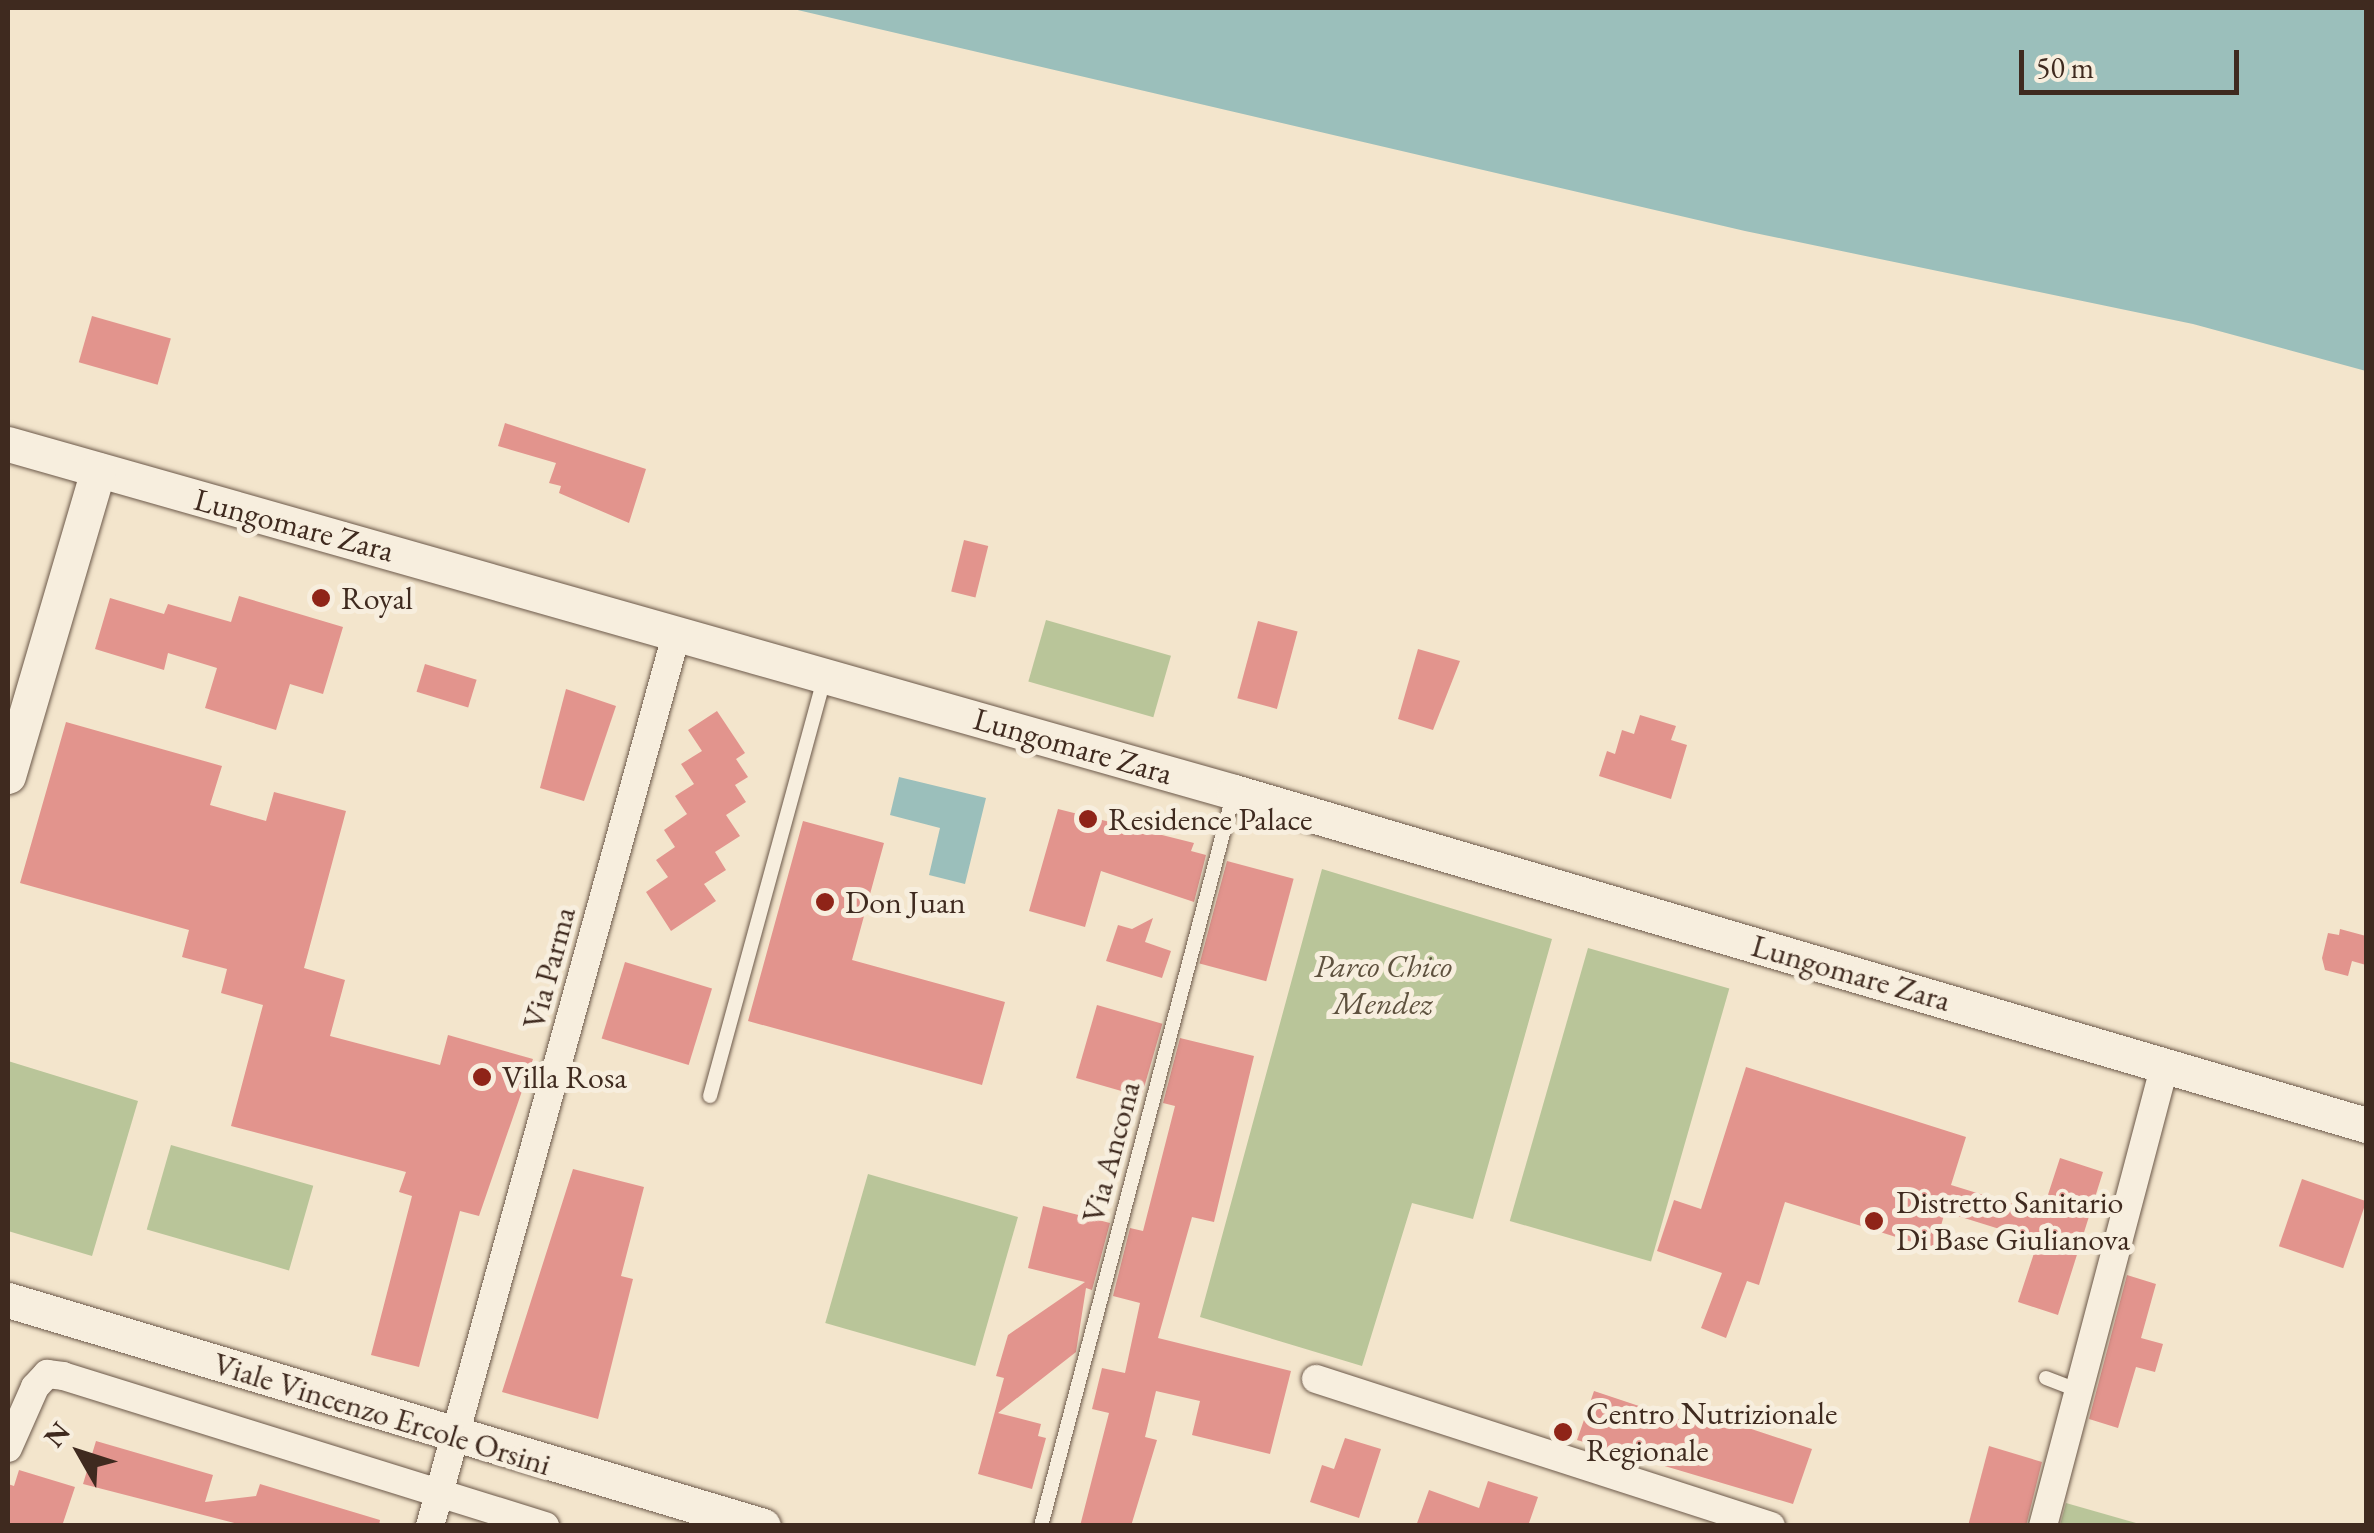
<!DOCTYPE html>
<style>
body{margin:0}
#map{position:relative;width:2374px;height:1533px;overflow:hidden;background:#f3e5cc;font-family:"EB Garamond",serif}
div>[style]{position:absolute}
.green>*{inset:0;background:#b9c599;transform-origin:0 0}
.water>*{inset:0;background:#9bbfbb}
.building>*{inset:0;background:#e2948d;transform-origin:0 0}
.roads{filter:drop-shadow(0 0 2px #6c594a) drop-shadow(0 0 2px #6c594a)}
.service>*{height:14px;margin:-7px;padding:0 7px;transform-origin:7px;border-radius:7px;background:#f7eede}
.minor>*{height:28px;margin:-14px;padding:0 14px;transform-origin:14px;border-radius:14px;background:#f7eede}
.tertiary>*{height:35px;margin:-17.5px;padding:0 17.5px;transform-origin:17.5px;border-radius:17.5px;background:#f7eede}
.dots>*{width:28px;height:28px;translate:-50% -50%;box-sizing:border-box;border:5px solid #f7eede;border-radius:50%}
span{translate:-50% -50%;white-space:nowrap;text-align:center;line-height:1.15;-webkit-text-stroke:10px #f7eede;paint-order:stroke}
.street-label{font-size:32px;color:#3f2a1f}
.poi-label{font-size:32px;color:#3f2a1f}
.left{translate:0 -50%;text-align:left}
.park-label{font-size:32px;color:#5e513e;font-style:italic}
.frame{position:absolute;inset:0;border:10px solid #3f2a1f;pointer-events:none}
.north{position:absolute;left:30px;top:1403px;width:100px;height:100px;-webkit-text-stroke:8px #f7eede;paint-order:stroke;rotate:309deg;font-size:28px;font-weight:700;line-height:40px;text-align:center;color:#3f2a1f}
.north::after{content:'';display:block;margin:auto;width:35px;height:45px;background:#3f2a1f;clip-path:polygon(50% 0,100% 100%,50% 72%,0 100%)}
.scale{position:absolute;left:2019px;top:50px;width:220px;height:45px;box-sizing:border-box;border:5px solid #3f2a1f;border-top:0;padding-left:12px;font-size:30px;line-height:35px;white-space:nowrap;color:#3f2a1f;-webkit-text-stroke:8px #f7eede;paint-order:stroke}
</style>
<div id="map">
<div class="green">
<div style="left:1046px;top:620px;width:130px;height:64px;rotate:16deg"></div>
<div style="clip-path:polygon(1322px 869px,1552px 939px,1473px 1219px,1412px 1203px,1362px 1366px,1200px 1317px)"></div>
<div style="left:1588px;top:948px;width:147px;height:284px;rotate:16deg"></div>
<div style="clip-path:polygon(8px 1061px,138px 1101px,92px 1256px,8px 1231px)"></div>
<div style="left:171px;top:1145px;width:148px;height:88px;rotate:16deg"></div>
<div style="left:868px;top:1174px;width:156px;height:155px;rotate:16deg"></div>
<div style="clip-path:polygon(2066px 1503px,2143px 1525px,2060px 1525px)"></div>
</div>
<div class="water">
<div style="clip-path:polygon(789px 8px,2366px 8px,2366px 371px,2193px 324px,1745px 231px)"></div>
<div style="clip-path:polygon(899px 777px,986px 798px,965px 884px,929px 875px,940px 828px,890px 815px)"></div>
</div>
<div class="building">
<div style="left:92px;top:316px;width:82px;height:48px;rotate:16deg"></div>
<div style="clip-path:polygon(505px 423px,646px 469px,629px 523px,559px 493px,561px 486px,549px 483px,556px 463px,498px 446px)"></div>
<div style="left:964px;top:540px;width:25px;height:53px;rotate:14deg"></div>
<div style="clip-path:polygon(239px 596px,343px 627px,323px 694px,290px 684px,276px 730px,205px 708px,217px 668px,168px 653px,164px 670px,95px 649px,110px 598px,164px 614px,168px 604px,231px 622px)"></div>
<div style="left:1258px;top:621px;width:41px;height:80px;rotate:15deg"></div>
<div style="clip-path:polygon(1418px 649px,1460px 661px,1433px 730px,1398px 719px)"></div>
<div style="left:425px;top:664px;width:54px;height:29px;rotate:17deg"></div>
<div style="clip-path:polygon(566px 689px,616px 706px,584px 801px,540px 788px)"></div>
<div style="clip-path:polygon(717px 711px,745px 753px,736px 759px,748px 777px,735px 785px,746px 802px,726px 815px,740px 836px,715px 852px,726px 870px,704px 884px,716px 901px,671px 931px,646px 892px,668px 877px,656px 860px,675px 847px,664px 830px,687px 814px,675px 796px,694px 784px,681px 764px,702px 751px,688px 730px)"></div>
<div style="clip-path:polygon(1640px 715px,1676px 726px,1671px 740px,1687px 745px,1671px 799px,1599px 776px,1607px 751px,1615px 754px,1622px 730px,1634px 734px)"></div>
<div style="clip-path:polygon(66px 722px,222px 766px,210px 805px,266px 821px,274px 792px,346px 811px,304px 968px,345px 980px,330px 1036px,440px 1065px,448px 1035px,533px 1059px,479px 1216px,460px 1211px,419px 1367px,371px 1355px,412px 1196px,399px 1192px,406px 1172px,231px 1126px,263px 1005px,221px 993px,227px 969px,182px 957px,189px 930px,20px 883px)"></div>
<div style="clip-path:polygon(1058px 809px,1194px 843px,1191px 851px,1206px 855px,1194px 902px,1101px 871px,1085px 927px,1029px 911px)"></div>
<div style="clip-path:polygon(803px 821px,884px 843px,852px 960px,1005px 1002px,982px 1085px,748px 1021px)"></div>
<div style="left:1227px;top:861px;width:69px;height:106px;rotate:15deg"></div>
<div style="clip-path:polygon(1153px 918px,1145px 942px,1171px 951px,1162px 978px,1106px 961px,1118px 925px,1132px 929px)"></div>
<div style="clip-path:polygon(2340px 929px,2366px 936px,2366px 965px,2352px 961px,2348px 976px,2325px 970px,2322px 958px,2328px 933px,2339px 935px)"></div>
<div style="left:625px;top:962px;width:91px;height:80px;rotate:17deg"></div>
<div style="left:1097px;top:1005px;width:68px;height:76px;rotate:16deg"></div>
<div style="clip-path:polygon(1180px 1038px,1254px 1056px,1214px 1222px,1192px 1217px,1158px 1338px,1291px 1371px,1270px 1454px,1192px 1435px,1200px 1401px,1156px 1391px,1145px 1437px,1157px 1440px,1131px 1526px,1080px 1526px,1109px 1413px,1092px 1409px,1102px 1368px,1125px 1373px,1140px 1303px,1113px 1296px,1130px 1228px,1143px 1231px,1175px 1106px,1163px 1103px)"></div>
<div style="clip-path:polygon(1746px 1067px,1966px 1137px,1951px 1185px,2042px 1213px,2060px 1158px,2103px 1172px,2058px 1315px,2018px 1302px,2038px 1241px,1945px 1212px,1934px 1249px,1785px 1202px,1759px 1285px,1747px 1281px,1726px 1338px,1701px 1328px,1722px 1273px,1657px 1251px,1674px 1200px,1701px 1209px)"></div>
<div style="clip-path:polygon(573px 1169px,644px 1187px,621px 1276px,633px 1279px,598px 1419px,502px 1392px)"></div>
<div style="left:2302px;top:1179px;width:68px;height:71px;rotate:19deg"></div>
<div style="clip-path:polygon(1043px 1206px,1110px 1223px,1092px 1290px,1086px 1288px,1076px 1352px,998px 1413px,1041px 1424px,1038px 1436px,1046px 1438px,1032px 1489px,978px 1474px,1004px 1378px,996px 1376px,1008px 1335px,1085px 1282px,1028px 1268px)"></div>
<div style="clip-path:polygon(2127px 1275px,2156px 1284px,2141px 1338px,2163px 1344px,2155px 1372px,2136px 1367px,2118px 1428px,2089px 1419px)"></div>
<div style="clip-path:polygon(1594px 1391px,1681px 1420px,1685px 1407px,1812px 1449px,1793px 1504px,1577px 1440px)"></div>
<div style="clip-path:polygon(1345px 1438px,1381px 1449px,1359px 1518px,1310px 1502px,1322px 1465px,1334px 1469px)"></div>
<div style="clip-path:polygon(96px 1441px,213px 1475px,205px 1502px,256px 1496px,260px 1484px,380px 1520px,379px 1526px,246px 1526px,83px 1484px)"></div>
<div style="clip-path:polygon(1989px 1446px,2042px 1462px,2026px 1526px,1968px 1526px)"></div>
<div style="clip-path:polygon(19px 1470px,75px 1487px,62px 1526px,8px 1526px,8px 1484px,14px 1486px)"></div>
<div style="clip-path:polygon(1488px 1481px,1538px 1497px,1528px 1526px,1416px 1526px,1429px 1490px,1479px 1508px)"></div>
</div>
<div class="roads">
<div class="service">
<div style="left:710px;top:1096px;width:434px;rotate:-74.7deg"></div>
<div style="left:2046px;top:1378px;width:34px;rotate:21deg"></div>
<div style="left:1041px;top:1526px;width:759px;rotate:-75.27deg"></div>
</div>
<div class="minor">
<div style="left:1316px;top:1379px;width:478px;rotate:17.9deg"></div>
<div style="left:8px;top:1448px;width:67px;rotate:-66.1deg"></div>
<div style="left:35px;top:1387px;width:18px;rotate:-47deg"></div>
<div style="left:47px;top:1374px;width:16px;rotate:7deg"></div>
<div style="left:63px;top:1376px;width:505px;rotate:17.29deg"></div>
<div style="left:430px;top:1526px;width:927px;rotate:-74.56deg"></div>
<div style="left:2043px;top:1526px;width:475px;rotate:-75.2deg"></div>
</div>
<div class="tertiary">
<div style="left:8px;top:444px;width:1274px;rotate:15.85deg"></div>
<div style="left:1234px;top:792px;width:1180px;rotate:16.39deg"></div>
<div style="left:8px;top:776px;width:319px;rotate:-73.6deg"></div>
<div style="left:8px;top:1300px;width:788px;rotate:16.66deg"></div>
</div>
</div>
<div class="dots">
<div style="left:321px;top:598px;background:#8f2418"></div>
<div style="left:1088px;top:819px;background:#8f2418"></div>
<div style="left:825px;top:902px;background:#8f2418"></div>
<div style="left:482px;top:1077px;background:#8f2418"></div>
<div style="left:1874px;top:1221px;background:#8f2418"></div>
<div style="left:1563px;top:1432px;background:#8f2418"></div>
</div>
<div class="street-label">
<span style="left:294px;top:525px;rotate:15deg">Lungomare Zara</span>
<span style="left:1073px;top:746px;rotate:16deg">Lungomare Zara</span>
<span style="left:549px;top:968px;rotate:-75deg">Via Parma</span>
<span style="left:1851px;top:973px;rotate:16deg">Lungomare Zara</span>
<span style="left:1111px;top:1152px;rotate:-75deg">Via Ancona</span>
<span style="left:382px;top:1414px;rotate:17deg">Viale Vincenzo Ercole Orsini</span>
</div>
<div class="poi-label">
<span class="left" style="left:341px;top:598px">Royal</span>
<span class="left" style="left:1108px;top:819px">Residence Palace</span>
<span class="left" style="left:845px;top:902px">Don Juan</span>
<span class="left" style="left:502px;top:1077px">Villa Rosa</span>
<span class="left" style="left:1896px;top:1221px">Distretto Sanitario<br>Di Base Giulianova</span>
<span class="left" style="left:1586px;top:1432px">Centro Nutrizionale<br>Regionale</span>
</div>
<div class="park-label">
<span style="left:1383px;top:985px">Parco Chico<br>Mendez</span>
</div>
<div class="frame"></div>
<div class="north">N</div>
<div class="scale">50 m</div>
</div>
